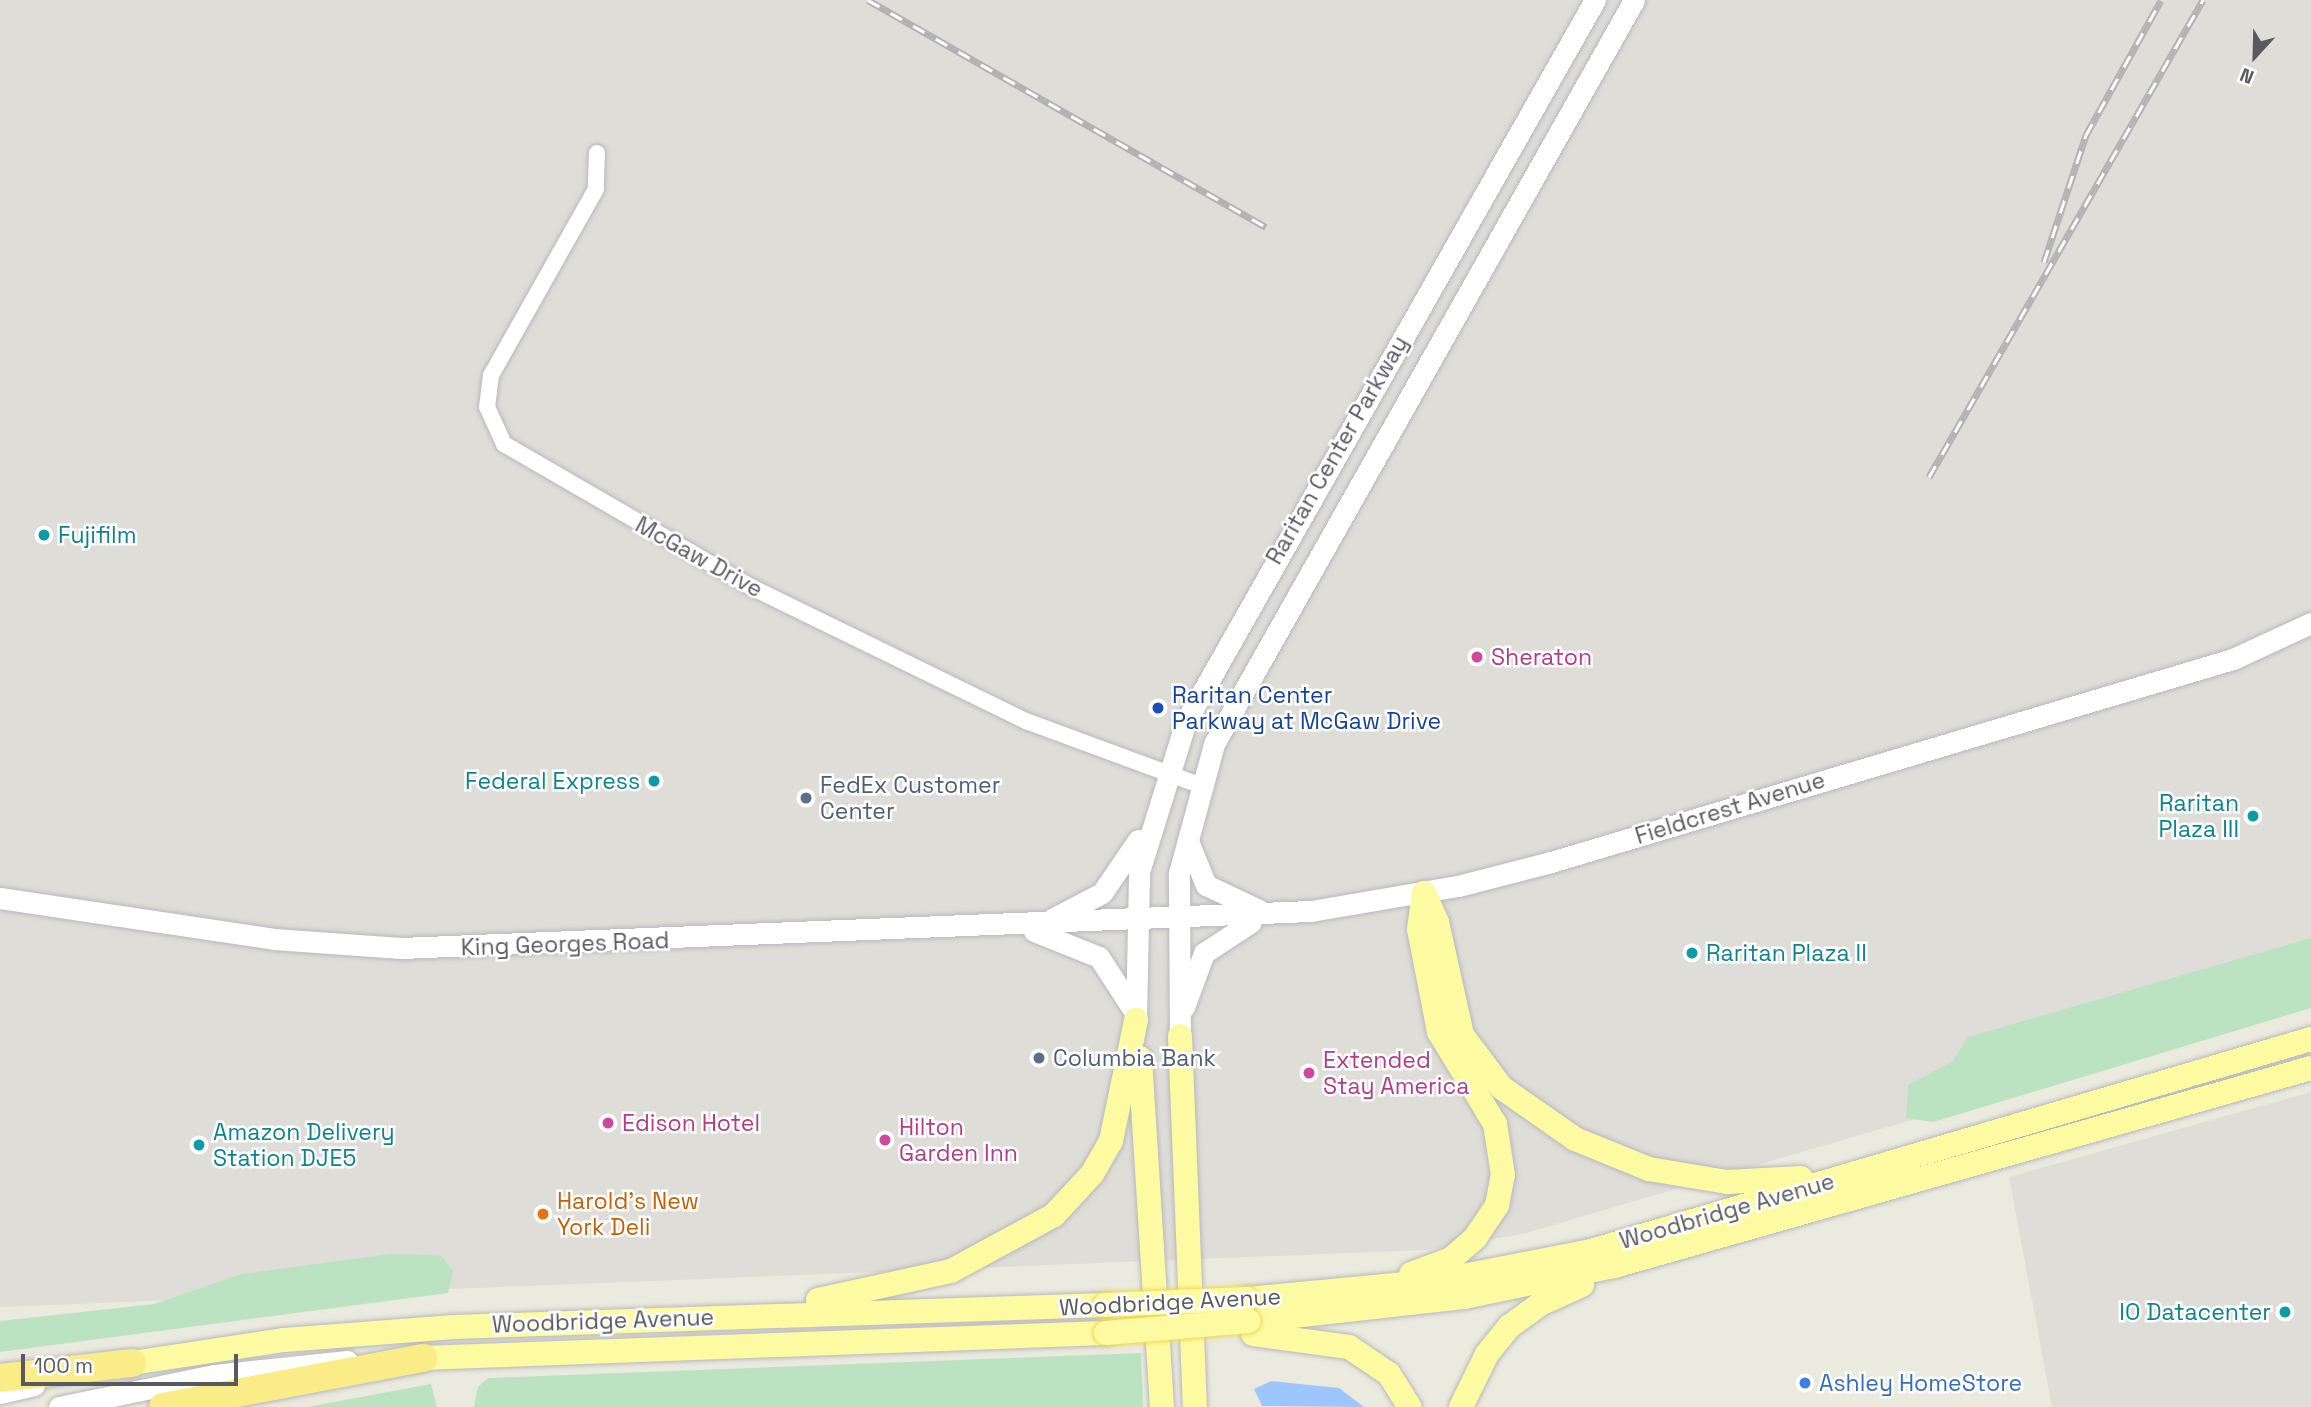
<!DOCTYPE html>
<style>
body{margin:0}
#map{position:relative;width:2311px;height:1407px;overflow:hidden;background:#ebeadf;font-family:"Space Grotesk",sans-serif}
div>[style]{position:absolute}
.industrial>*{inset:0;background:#deddd7}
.green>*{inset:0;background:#bbe3c1}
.water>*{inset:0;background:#9dc6fd}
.roads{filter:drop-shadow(0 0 2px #b7b8be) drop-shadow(0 0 2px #b7b8be)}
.street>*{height:16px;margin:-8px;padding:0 8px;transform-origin:8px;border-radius:8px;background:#fff}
.secondary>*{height:21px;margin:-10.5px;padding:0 10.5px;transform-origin:10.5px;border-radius:10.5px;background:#fff}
.primary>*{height:24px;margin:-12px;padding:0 12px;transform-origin:12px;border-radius:12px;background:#fdfba2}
.highway>*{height:28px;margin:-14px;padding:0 14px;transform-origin:14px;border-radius:14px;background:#faed87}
.rail>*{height:7px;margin-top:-3.5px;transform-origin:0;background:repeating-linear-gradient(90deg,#fff 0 13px,#b3b3b4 0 26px);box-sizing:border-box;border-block:2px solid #b3b3b4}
.bridges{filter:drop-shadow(0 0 2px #eed855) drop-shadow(0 0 2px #eed855)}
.primary-bridge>*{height:24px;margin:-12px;padding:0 12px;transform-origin:12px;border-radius:12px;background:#fdfba2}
.dots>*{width:19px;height:19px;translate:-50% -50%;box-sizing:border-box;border:4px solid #fff;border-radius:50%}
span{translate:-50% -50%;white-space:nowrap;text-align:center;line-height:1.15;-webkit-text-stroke:5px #fff;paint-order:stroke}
.street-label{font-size:23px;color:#585a60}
.culture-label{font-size:23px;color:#0d838f}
.left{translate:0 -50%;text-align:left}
.right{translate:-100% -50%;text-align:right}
.hotel-label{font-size:23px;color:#b23c85}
.transit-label{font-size:23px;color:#164399}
.service-label{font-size:23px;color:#4e5e75}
.food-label{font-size:23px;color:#c56008}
.shop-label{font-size:23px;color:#366cbe}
.north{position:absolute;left:2220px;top:21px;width:70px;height:70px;-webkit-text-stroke:5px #fff;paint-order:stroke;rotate:202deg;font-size:19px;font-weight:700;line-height:28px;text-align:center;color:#585a60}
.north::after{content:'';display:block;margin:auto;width:24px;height:32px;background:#585a60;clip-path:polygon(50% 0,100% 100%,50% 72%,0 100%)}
.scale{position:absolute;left:21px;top:1354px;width:217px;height:32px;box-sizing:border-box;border:4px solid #585a60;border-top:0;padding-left:9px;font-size:21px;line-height:24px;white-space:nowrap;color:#585a60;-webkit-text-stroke:5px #fff;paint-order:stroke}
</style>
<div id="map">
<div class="industrial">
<div style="clip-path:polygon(0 0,2311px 0,2311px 1003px,1522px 1234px,1425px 1250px,0 1307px)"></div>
<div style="clip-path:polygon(2311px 1092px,2311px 1407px,2052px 1407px,2009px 1177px)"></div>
</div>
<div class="green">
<div style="clip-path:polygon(2311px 938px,2311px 1008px,1933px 1122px,1906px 1118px,1908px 1085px,1953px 1061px,1968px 1037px)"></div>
<div style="clip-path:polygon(390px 1254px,441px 1255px,453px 1272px,448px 1293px,0 1352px,0 1321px,154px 1304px,242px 1274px)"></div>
<div style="clip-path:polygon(1141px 1353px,1143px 1407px,474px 1407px,478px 1387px,488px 1378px)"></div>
<div style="clip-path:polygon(431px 1384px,437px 1407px,307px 1407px)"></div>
</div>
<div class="water">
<div style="clip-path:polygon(1271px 1381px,1339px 1388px,1364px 1407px,1262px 1406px,1254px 1389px)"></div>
</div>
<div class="roads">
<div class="street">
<div style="left:597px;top:153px;width:36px;rotate:92deg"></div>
<div style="left:596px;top:189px;width:214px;rotate:119.4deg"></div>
<div style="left:491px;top:375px;width:32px;rotate:97deg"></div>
<div style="left:487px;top:407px;width:41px;rotate:65.3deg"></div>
<div style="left:504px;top:444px;width:285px;rotate:30.1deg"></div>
<div style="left:751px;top:587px;width:306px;rotate:26deg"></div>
<div style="left:1026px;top:721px;width:184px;rotate:20.3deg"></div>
</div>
<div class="secondary">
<div style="left:1188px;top:841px;width:48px;rotate:67.8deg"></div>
<div style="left:1206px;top:885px;width:59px;rotate:25.3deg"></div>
<div style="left:0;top:898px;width:277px;rotate:8.5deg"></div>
<div style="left:274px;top:939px;width:127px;rotate:4.1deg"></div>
<div style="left:401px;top:948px;width:911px;rotate:-2.33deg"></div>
<div style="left:1311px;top:911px;width:149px;rotate:-9.7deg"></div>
<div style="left:1458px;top:886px;width:96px;rotate:-14.5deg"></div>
<div style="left:1551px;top:862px;width:712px;rotate:-16.58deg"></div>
<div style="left:2233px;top:659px;width:86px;rotate:-24.8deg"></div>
<div style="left:1052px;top:919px;width:56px;rotate:-27.5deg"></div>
<div style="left:1102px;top:893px;width:64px;rotate:-55.8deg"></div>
<div style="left:1034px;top:931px;width:70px;rotate:21.8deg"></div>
<div style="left:1099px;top:957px;width:61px;rotate:57.1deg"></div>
<div style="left:1184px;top:1007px;width:58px;rotate:-69.7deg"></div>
<div style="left:1204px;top:953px;width:56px;rotate:-33.4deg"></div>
<div style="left:1136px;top:1020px;width:148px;rotate:-88.8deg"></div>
<div style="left:1139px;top:872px;width:158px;rotate:-72.7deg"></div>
<div style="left:1186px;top:721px;width:829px;rotate:-60.44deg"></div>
<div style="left:1180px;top:1036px;width:163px;rotate:-90.4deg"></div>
<div style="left:1179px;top:873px;width:134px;rotate:-74.8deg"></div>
<div style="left:1214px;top:744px;width:854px;rotate:-60.55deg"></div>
<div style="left:0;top:1393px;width:35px;rotate:-13deg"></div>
<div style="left:59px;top:1407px;width:158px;rotate:-11.7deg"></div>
<div style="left:214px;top:1375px;width:134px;rotate:-6deg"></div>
</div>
<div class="primary">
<div style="left:1424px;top:893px;width:32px;rotate:66deg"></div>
<div style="left:1437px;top:922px;width:116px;rotate:77.5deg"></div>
<div style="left:1462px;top:1035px;width:66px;rotate:53deg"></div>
<div style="left:1502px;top:1088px;width:89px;rotate:34.9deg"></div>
<div style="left:1575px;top:1139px;width:80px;rotate:22.1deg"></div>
<div style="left:1649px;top:1169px;width:79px;rotate:9.5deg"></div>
<div style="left:1727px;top:1182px;width:74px;rotate:-3.1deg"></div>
<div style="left:1180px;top:1036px;width:371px;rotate:87.7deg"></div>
<div style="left:1140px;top:1058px;width:350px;rotate:86.4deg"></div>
<div style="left:1411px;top:1274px;width:43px;rotate:-20.6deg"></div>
<div style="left:1451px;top:1259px;width:32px;rotate:-41deg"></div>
<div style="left:1475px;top:1238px;width:40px;rotate:-56deg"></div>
<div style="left:1497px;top:1205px;width:31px;rotate:-79deg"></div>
<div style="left:1503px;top:1175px;width:52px;rotate:-98.9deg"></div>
<div style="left:1495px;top:1124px;width:108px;rotate:-121.3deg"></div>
<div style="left:1439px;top:1032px;width:105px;rotate:-101deg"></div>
<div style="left:1419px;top:929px;width:36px;rotate:-82deg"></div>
<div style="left:1247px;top:1299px;width:191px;rotate:-5.4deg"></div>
<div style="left:1437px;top:1281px;width:157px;rotate:-11deg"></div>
<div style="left:1591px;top:1251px;width:751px;rotate:-16.41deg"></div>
<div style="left:818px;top:1300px;width:136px;rotate:-12.3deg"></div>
<div style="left:951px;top:1271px;width:117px;rotate:-28.5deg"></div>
<div style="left:1054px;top:1215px;width:56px;rotate:-47.2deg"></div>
<div style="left:1092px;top:1174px;width:38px;rotate:-60deg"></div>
<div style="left:1111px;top:1141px;width:124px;rotate:-78.3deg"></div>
<div style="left:1248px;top:1321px;width:217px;rotate:-6.3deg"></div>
<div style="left:1464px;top:1297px;width:157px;rotate:-11.7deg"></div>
<div style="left:1618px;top:1265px;width:720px;rotate:-15.87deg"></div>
<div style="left:1253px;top:1334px;width:97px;rotate:7.7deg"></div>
<div style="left:1349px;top:1347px;width:48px;rotate:34deg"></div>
<div style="left:1389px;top:1374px;width:39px;rotate:58deg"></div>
<div style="left:423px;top:1358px;width:683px;rotate:-2.1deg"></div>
<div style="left:132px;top:1363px;width:154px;rotate:-8.6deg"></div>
<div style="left:284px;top:1340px;width:170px;rotate:-4.4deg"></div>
<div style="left:454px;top:1327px;width:651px;rotate:-1.94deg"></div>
<div style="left:1461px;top:1407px;width:59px;rotate:-63.9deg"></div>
<div style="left:1487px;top:1354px;width:36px;rotate:-51deg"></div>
<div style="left:1510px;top:1326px;width:37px;rotate:-36deg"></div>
<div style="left:1540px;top:1304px;width:46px;rotate:-24.3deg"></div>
</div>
<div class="highway">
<div style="left:0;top:1378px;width:133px;rotate:-6.5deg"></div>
<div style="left:163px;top:1407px;width:265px;rotate:-10.7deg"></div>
</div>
</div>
<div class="rail">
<div style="left:868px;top:0;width:458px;rotate:29.7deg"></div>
<div style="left:2044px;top:262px;width:134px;rotate:-71.7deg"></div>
<div style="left:2086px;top:135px;width:154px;rotate:-60.9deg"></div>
<div style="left:1929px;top:477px;width:550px;rotate:-60.13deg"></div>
</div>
<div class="bridges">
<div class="primary-bridge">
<div style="left:1105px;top:1305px;width:142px;rotate:-2.4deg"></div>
<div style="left:1106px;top:1333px;width:143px;rotate:-4.8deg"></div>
</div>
</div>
<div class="dots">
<div style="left:44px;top:535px;background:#0f9aa8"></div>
<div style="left:1477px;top:657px;background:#d1479c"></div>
<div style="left:1158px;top:708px;background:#1a4fb4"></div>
<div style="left:654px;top:781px;background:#0f9aa8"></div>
<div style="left:806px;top:798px;background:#5c6f8a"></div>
<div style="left:2253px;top:816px;background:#0f9aa8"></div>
<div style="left:1692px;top:953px;background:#0f9aa8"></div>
<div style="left:1039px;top:1058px;background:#5c6f8a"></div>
<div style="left:1309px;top:1073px;background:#d1479c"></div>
<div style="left:608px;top:1123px;background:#d1479c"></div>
<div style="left:885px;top:1140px;background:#d1479c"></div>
<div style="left:199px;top:1145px;background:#0f9aa8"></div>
<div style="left:543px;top:1214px;background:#e8710a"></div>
<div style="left:2285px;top:1312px;background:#0f9aa8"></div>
<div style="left:1805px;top:1383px;background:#3f7fe0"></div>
</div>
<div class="street-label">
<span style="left:1337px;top:450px;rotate:-60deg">Raritan Center Parkway</span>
<span style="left:699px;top:557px;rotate:29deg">McGaw Drive</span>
<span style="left:1730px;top:808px;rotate:-17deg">Fieldcrest Avenue</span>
<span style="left:565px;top:944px;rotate:-2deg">King Georges Road</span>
<span style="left:1727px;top:1211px;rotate:-16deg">Woodbridge Avenue</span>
<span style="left:1170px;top:1302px;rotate:-3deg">Woodbridge Avenue</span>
<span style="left:603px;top:1321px;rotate:-2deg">Woodbridge Avenue</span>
</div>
<div class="culture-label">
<span class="left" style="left:58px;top:535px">Fujifilm</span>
<span class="right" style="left:640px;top:781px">Federal Express</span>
<span class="right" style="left:2239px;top:816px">Raritan<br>Plaza III</span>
<span class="left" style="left:1706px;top:953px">Raritan Plaza II</span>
<span class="left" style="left:213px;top:1145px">Amazon Delivery<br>Station DJE5</span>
<span class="right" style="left:2271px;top:1312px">IO Datacenter</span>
</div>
<div class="hotel-label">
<span class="left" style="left:1491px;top:657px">Sheraton</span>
<span class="left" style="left:1323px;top:1073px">Extended<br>Stay America</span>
<span class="left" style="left:622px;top:1123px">Edison Hotel</span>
<span class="left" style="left:899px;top:1140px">Hilton<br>Garden Inn</span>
</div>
<div class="transit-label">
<span class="left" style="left:1172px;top:708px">Raritan Center<br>Parkway at McGaw Drive</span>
</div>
<div class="service-label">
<span class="left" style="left:820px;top:798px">FedEx Customer<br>Center</span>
<span class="left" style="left:1053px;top:1058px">Columbia Bank</span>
</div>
<div class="food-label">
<span class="left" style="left:557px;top:1214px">Harold's New<br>York Deli</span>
</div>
<div class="shop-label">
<span class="left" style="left:1819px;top:1383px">Ashley HomeStore</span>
</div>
<div class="north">N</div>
<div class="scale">100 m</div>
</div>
